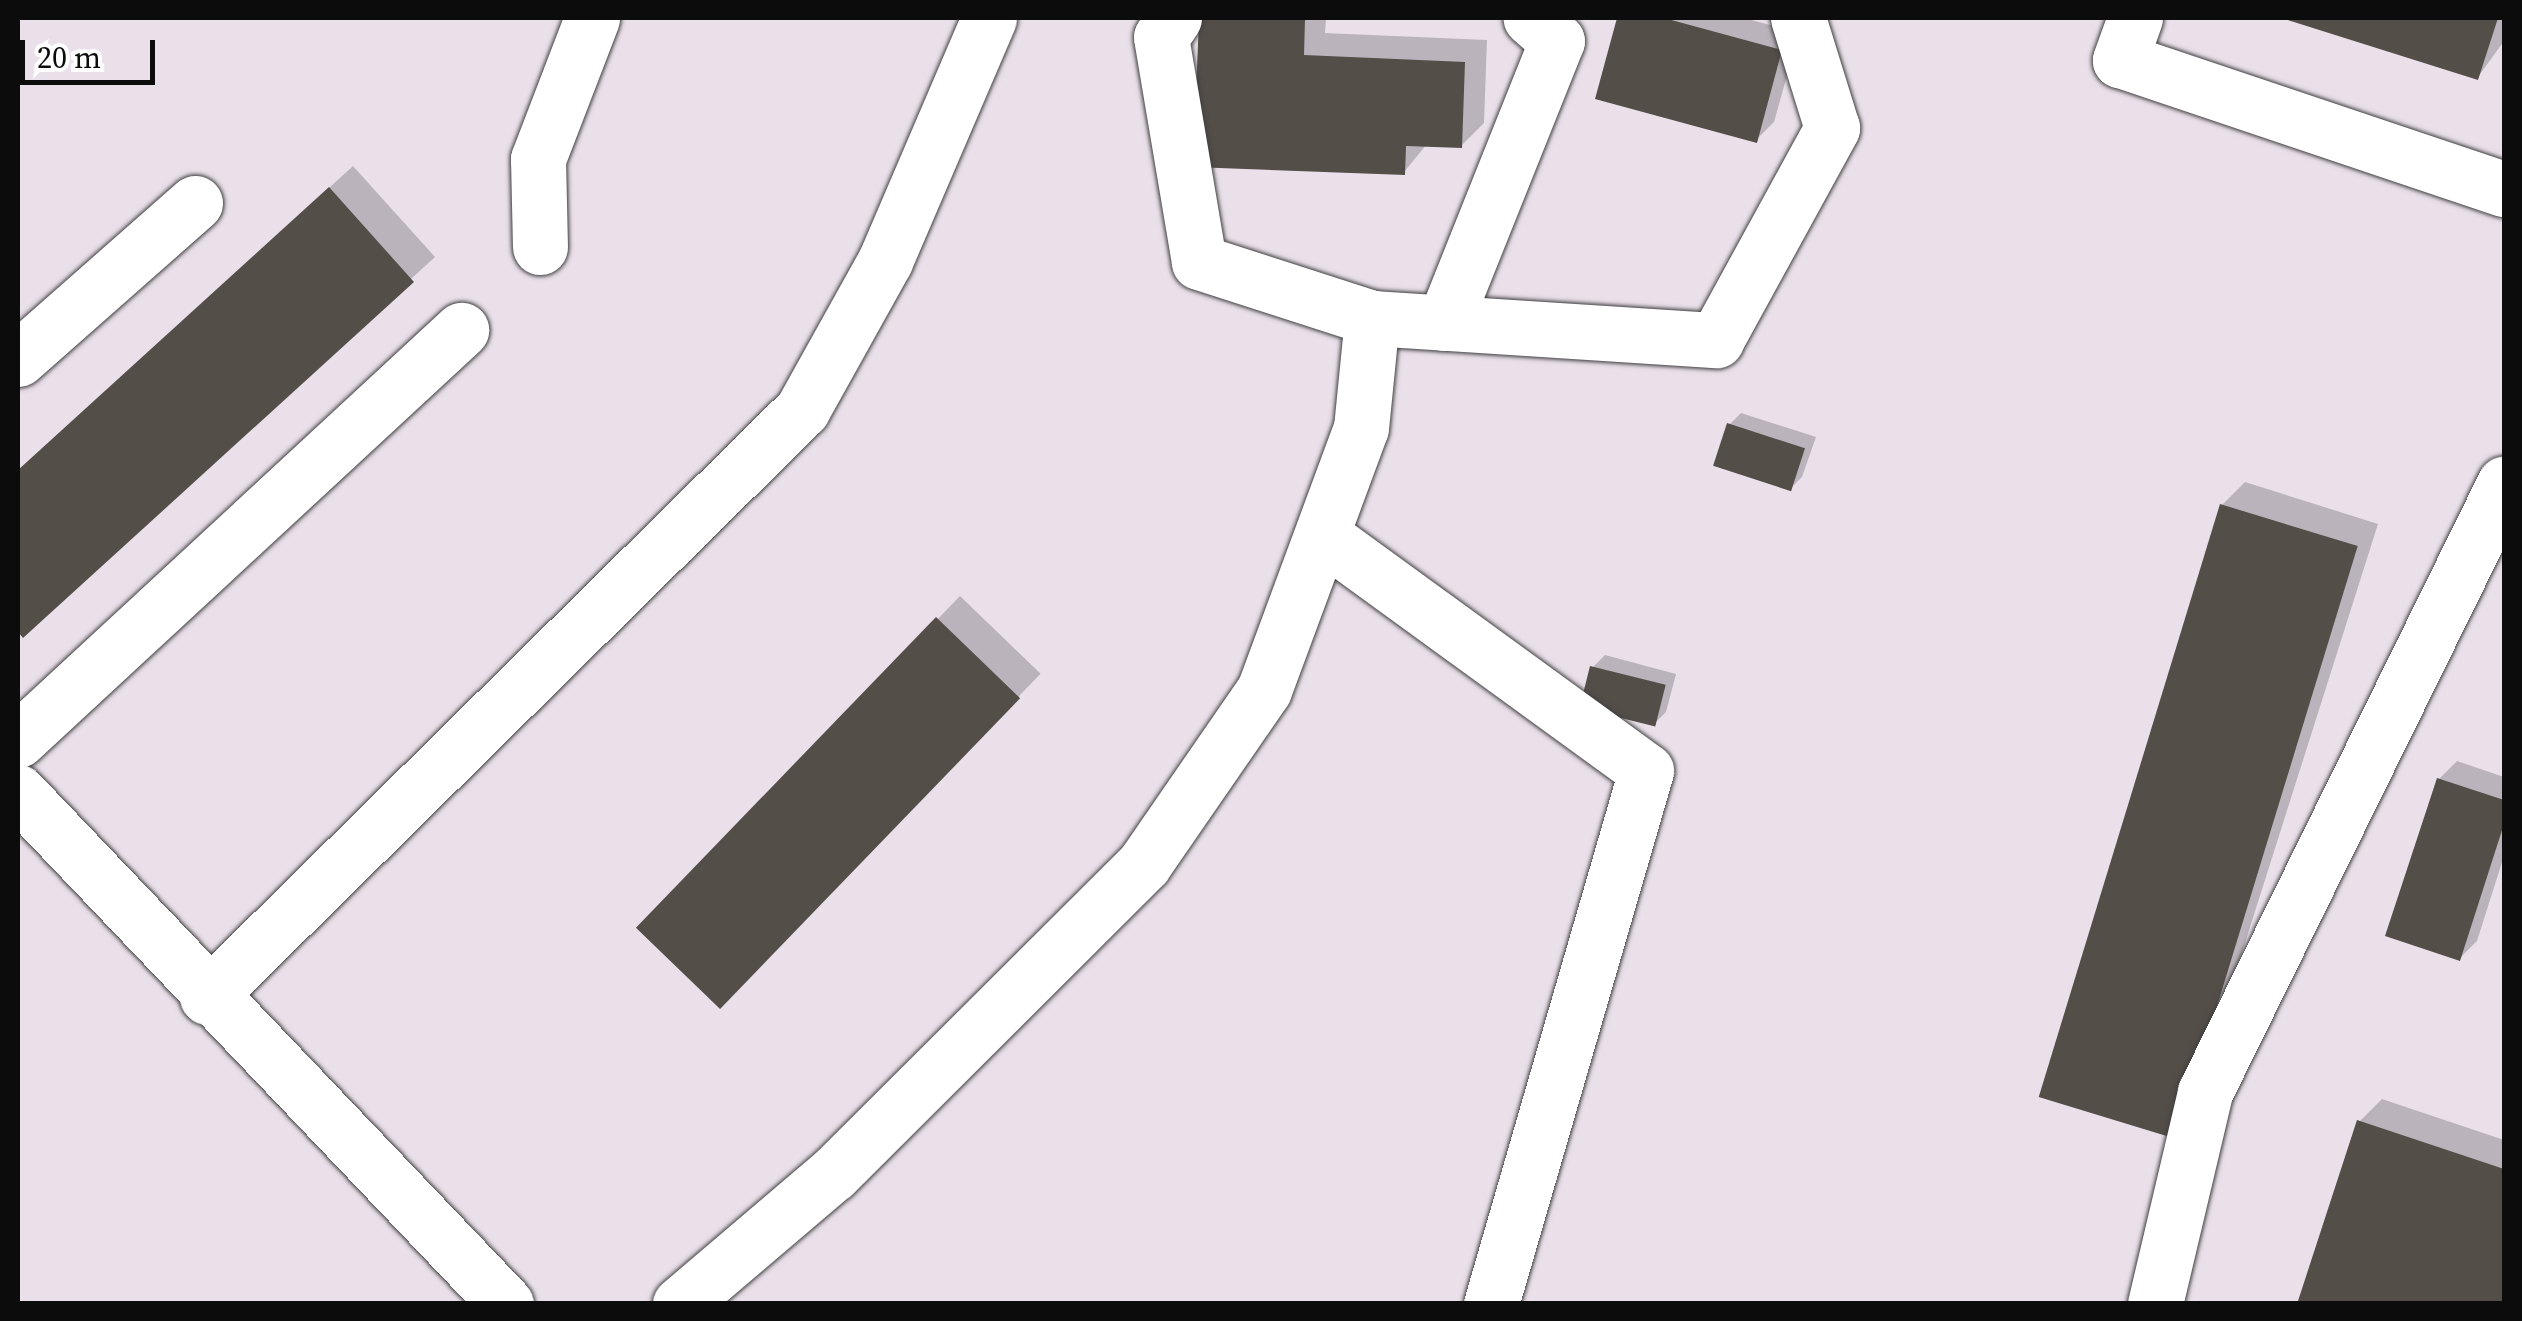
<!DOCTYPE html>
<style>
body{margin:0}
#map{position:relative;width:2522px;height:1321px;overflow:hidden;background:#fefbec;font-family:"Source Serif 4",serif}
div>[style]{position:absolute}
.industrial>*{inset:0;background:#eae0ea;transform-origin:0 0}
.shadow>*{inset:0;background:#0003;transform-origin:0 0}
.building>*{inset:0;background:#544e49;transform-origin:0 0}
.roads{filter:drop-shadow(0 0 2px #3f3f3f) drop-shadow(0 0 2px #3f3f3f)}
.minor>*{height:55px;margin:-27.5px;padding:0 27.5px;transform-origin:27.5px;border-radius:27.5px;background:#fff}
span{translate:-50% -50%;white-space:nowrap;text-align:center;line-height:1.15;-webkit-text-stroke:10px #fff;paint-order:stroke}
.frame{position:absolute;inset:0;border:20px solid #0c0c0c;pointer-events:none}
.scale{position:absolute;left:20px;top:40px;width:135px;height:45px;box-sizing:border-box;border:5px solid #0c0c0c;border-top:0;padding-left:12px;font-size:30px;line-height:35px;white-space:nowrap;color:#0c0c0c;-webkit-text-stroke:8px #fff;paint-order:stroke}
</style>
<div id="map">
<div class="industrial">
<div style="left:18px;top:18px;width:2486px;height:1285px"></div>
</div>
<div class="shadow">
<div style="clip-path:polygon(1201px 18px,1326px 18px,1325px 33px,1487px 40px,1484px 123px,1461px 146px,1427px 144px,1404px 172px,1196px 164px)"></div>
<div style="clip-path:polygon(1620px 18px,1744px 18px,1799px 33px,1774px 122px,1756px 140px,1598px 98px)"></div>
<div style="clip-path:polygon(2287px 18px,2504px 18px,2504px 41px,2478px 77px)"></div>
<div style="clip-path:polygon(353px 166px,435px 257px,23px 634px,18px 628px,18px 471px)"></div>
<div style="clip-path:polygon(1741px 413px,1816px 437px,1802px 477px,1790px 489px,1729px 425px)"></div>
<div style="clip-path:polygon(2245px 482px,2378px 524px,2191px 1113px,2222px 505px)"></div>
<div style="left:960px;top:596px;width:112px;height:462px;rotate:44deg"></div>
<div style="clip-path:polygon(1605px 655px,1676px 674px,1666px 712px,1654px 724px,1593px 667px)"></div>
<div style="clip-path:polygon(2457px 761px,2504px 777px,2504px 856px,2477px 941px,2459px 959px,2439px 779px)"></div>
<div style="clip-path:polygon(2382px 1099px,2504px 1140px,2504px 1304px,2299px 1304px,2359px 1122px)"></div>
</div>
<div class="building">
<div style="clip-path:polygon(1199px 18px,1305px 20px,1304px 55px,1465px 62px,1462px 148px,1406px 146px,1405px 175px,1193px 167px)"></div>
<div style="clip-path:polygon(1617px 18px,1664px 18px,1782px 50px,1757px 143px,1595px 99px)"></div>
<div style="clip-path:polygon(2281px 18px,2498px 18px,2478px 80px)"></div>
<div style="clip-path:polygon(329px 187px,414px 282px,23px 638px,18px 632px,18px 470px)"></div>
<div style="left:1727px;top:423px;width:82px;height:45px;rotate:18deg"></div>
<div style="left:2220px;top:504px;width:144px;height:620px;rotate:17deg"></div>
<div style="left:936px;top:617px;width:117px;height:432px;rotate:44deg"></div>
<div style="left:1590px;top:666px;width:78px;height:43px;rotate:14deg"></div>
<div style="clip-path:polygon(2437px 778px,2504px 800px,2504px 824px,2460px 961px,2385px 936px)"></div>
<div style="clip-path:polygon(2357px 1120px,2504px 1169px,2504px 1304px,2297px 1304px)"></div>
</div>
<div class="roads">
<div class="minor">
<div style="left:1174px;top:18px;width:23px;rotate:124deg"></div>
<div style="left:1161px;top:37px;width:228px;rotate:80.4deg"></div>
<div style="left:1199px;top:262px;width:182px;rotate:17.9deg"></div>
<div style="left:1372px;top:318px;width:345px;rotate:3.7deg"></div>
<div style="left:1716px;top:340px;width:242px;rotate:-61.3deg"></div>
<div style="left:1832px;top:128px;width:115px;rotate:-107.2deg"></div>
<div style="left:2135px;top:18px;width:45px;rotate:109.7deg"></div>
<div style="left:2120px;top:60px;width:405px;rotate:18.6deg"></div>
<div style="left:540px;top:247px;width:88px;rotate:-91.3deg"></div>
<div style="left:538px;top:159px;width:151px;rotate:-69deg"></div>
<div style="left:1444px;top:323px;width:304px;rotate:-68.2deg"></div>
<div style="left:1557px;top:41px;width:35px;rotate:-139deg"></div>
<div style="left:18px;top:359px;width:236px;rotate:-41.4deg"></div>
<div style="left:1323px;top:536px;width:399px;rotate:36deg"></div>
<div style="left:1646px;top:771px;width:555px;rotate:106.21deg"></div>
<div style="left:18px;top:740px;width:604px;rotate:-42.78deg"></div>
<div style="left:18px;top:792px;width:707px;rotate:46.37deg"></div>
<div style="left:207px;top:997px;width:836px;rotate:-44.61deg"></div>
<div style="left:802px;top:410px;width:171px;rotate:-60.9deg"></div>
<div style="left:885px;top:261px;width:264px;rotate:-66.8deg"></div>
<div style="left:680px;top:1304px;width:201px;rotate:-40.4deg"></div>
<div style="left:833px;top:1174px;width:439px;rotate:-44.9deg"></div>
<div style="left:1144px;top:864px;width:211px;rotate:-55.4deg"></div>
<div style="left:1264px;top:690px;width:279px;rotate:-69.7deg"></div>
<div style="left:1361px;top:428px;width:111px;rotate:-84.3deg"></div>
<div style="left:2155px;top:1304px;width:218px;rotate:-76.7deg"></div>
<div style="left:2205px;top:1092px;width:678px;rotate:-63.81deg"></div>
</div>
</div>
<div class="frame"></div>
<div class="scale">20 m</div>
</div>
